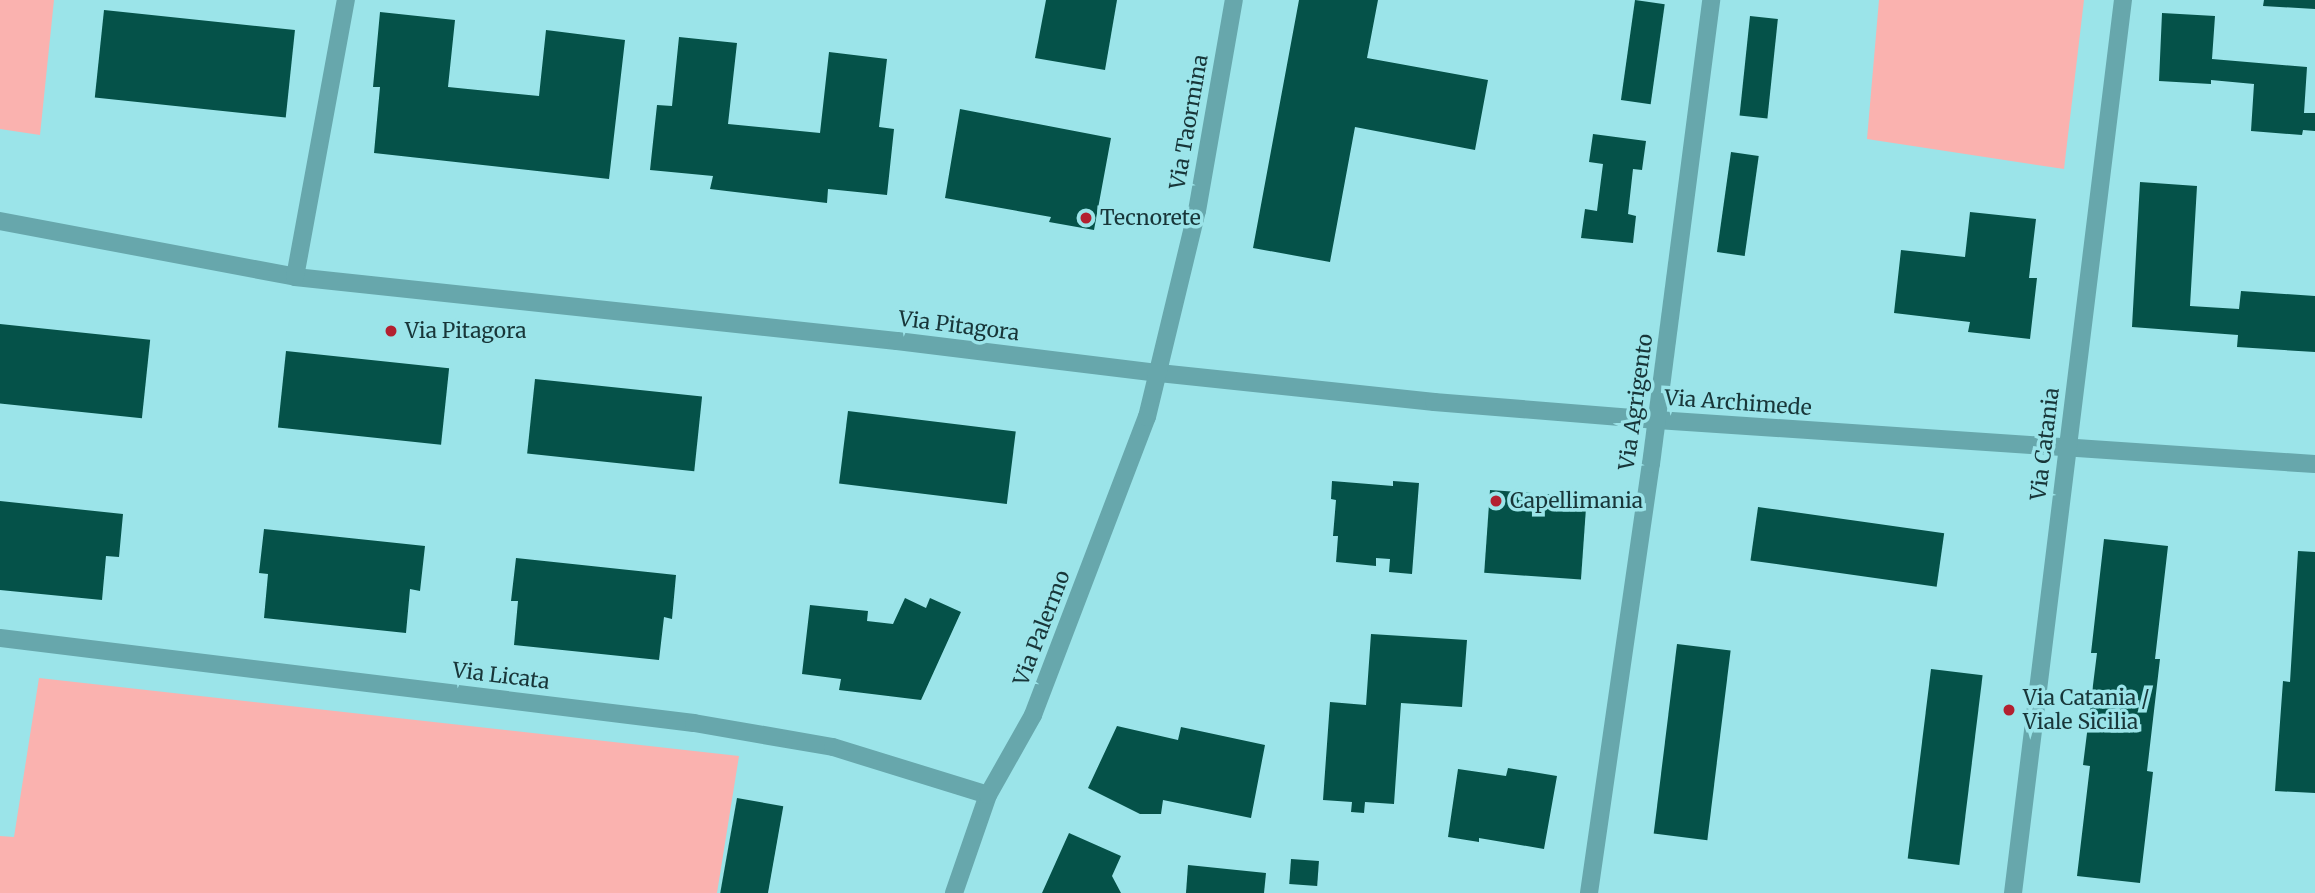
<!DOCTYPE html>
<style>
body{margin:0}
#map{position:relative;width:2315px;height:893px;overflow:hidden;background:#9be4e9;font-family:Merriweather,serif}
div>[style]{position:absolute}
.green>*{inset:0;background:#fab2af}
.building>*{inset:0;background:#055249;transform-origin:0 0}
.minor>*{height:18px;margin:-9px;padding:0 9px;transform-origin:9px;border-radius:9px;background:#67a7ac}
.dots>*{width:19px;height:19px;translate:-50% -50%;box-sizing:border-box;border:4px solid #9be4e9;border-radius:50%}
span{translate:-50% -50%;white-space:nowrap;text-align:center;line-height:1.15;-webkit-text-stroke:7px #9be4e9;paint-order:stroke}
.street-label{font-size:21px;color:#183639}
.poi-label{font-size:21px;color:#183639}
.left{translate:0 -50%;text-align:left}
</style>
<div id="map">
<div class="green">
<div style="clip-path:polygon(0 0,54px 0,40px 135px,0 129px)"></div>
<div style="clip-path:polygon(1879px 0,2084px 0,2064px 169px,1867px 139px)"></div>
<div style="clip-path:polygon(39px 678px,739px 756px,717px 893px,0 893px,0 836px,14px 837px)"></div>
</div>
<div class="building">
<div style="clip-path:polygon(1046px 0,1117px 0,1105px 70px,1035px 58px)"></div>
<div style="clip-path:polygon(1299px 0,1378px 0,1367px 58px,1488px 80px,1475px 150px,1355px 127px,1330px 262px,1253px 248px)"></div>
<div style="left:1635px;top:0;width:30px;height:101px;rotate:8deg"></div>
<div style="clip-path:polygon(2264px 0,2315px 0,2315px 9px,2263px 6px)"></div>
<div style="left:104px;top:10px;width:192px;height:88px;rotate:6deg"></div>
<div style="clip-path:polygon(380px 12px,455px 20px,448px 87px,539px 96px,546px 30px,625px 40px,609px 179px,374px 153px,380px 87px,373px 87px)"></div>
<div style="clip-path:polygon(2162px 13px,2215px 16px,2212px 59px,2307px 67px,2304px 113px,2315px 113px,2315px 131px,2303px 130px,2302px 135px,2251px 131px,2254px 84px,2211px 80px,2211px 84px,2159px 81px)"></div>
<div style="left:1750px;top:16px;width:28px;height:100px;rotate:6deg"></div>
<div style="clip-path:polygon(679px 37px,737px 43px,728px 124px,820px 133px,829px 52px,887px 59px,879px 127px,894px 129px,887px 195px,828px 189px,827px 203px,710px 189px,713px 176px,650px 170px,657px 105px,672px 106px)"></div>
<div style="clip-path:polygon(960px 109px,1111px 138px,1094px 230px,1049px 222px,1051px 217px,945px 198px)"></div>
<div style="clip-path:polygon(1593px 134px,1646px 141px,1642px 170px,1633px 169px,1628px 214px,1636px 216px,1633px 243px,1581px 238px,1585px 209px,1597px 211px,1603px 164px,1589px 162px)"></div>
<div style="left:1731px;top:152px;width:28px;height:101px;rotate:8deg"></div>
<div style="clip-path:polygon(2140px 182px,2197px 186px,2190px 306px,2239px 309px,2241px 291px,2315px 296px,2315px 352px,2237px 347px,2238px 335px,2132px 327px)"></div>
<div style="clip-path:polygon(1970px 212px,2036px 219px,2029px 278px,2037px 278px,2030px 339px,1968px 332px,1970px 322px,1894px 313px,1901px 250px,1965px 257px)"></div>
<div style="left:0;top:324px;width:151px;height:79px;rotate:6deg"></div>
<div style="left:286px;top:351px;width:164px;height:77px;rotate:6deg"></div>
<div style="left:535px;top:379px;width:168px;height:75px;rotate:6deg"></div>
<div style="left:848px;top:411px;width:169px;height:73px;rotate:7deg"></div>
<div style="clip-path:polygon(1332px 481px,1393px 486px,1393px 481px,1419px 483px,1412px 574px,1389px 572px,1390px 559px,1376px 558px,1376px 566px,1336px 562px,1338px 536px,1333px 536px,1336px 500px,1331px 499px)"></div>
<div style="left:1490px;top:490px;width:97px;height:83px;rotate:4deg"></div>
<div style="clip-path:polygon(0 501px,123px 514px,119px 557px,106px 556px,102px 600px,0 590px)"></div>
<div style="left:1758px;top:507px;width:188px;height:54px;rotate:8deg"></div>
<div style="clip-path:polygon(264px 529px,425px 546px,420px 591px,410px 589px,406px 633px,264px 618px,268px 574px,259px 573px)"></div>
<div style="clip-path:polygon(2104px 539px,2168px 546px,2155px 659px,2160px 659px,2147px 771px,2153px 772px,2140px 883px,2077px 876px,2090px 766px,2083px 765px,2097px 653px,2091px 653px)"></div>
<div style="clip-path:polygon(2298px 551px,2315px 552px,2315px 793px,2275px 791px,2283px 681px,2290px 682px)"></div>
<div style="clip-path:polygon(516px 558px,676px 575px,672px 619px,664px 617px,659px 660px,514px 645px,518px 601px,511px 601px)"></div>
<div style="clip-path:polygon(905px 598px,926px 608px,930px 598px,961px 612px,921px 700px,839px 690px,841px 679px,802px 674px,810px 605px,868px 611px,867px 621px,893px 624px)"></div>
<div style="clip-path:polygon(1371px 634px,1467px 640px,1462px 707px,1401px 703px,1394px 804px,1365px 802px,1364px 813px,1351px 812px,1352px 802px,1323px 800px,1330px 702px,1366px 705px)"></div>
<div style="left:1677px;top:644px;width:54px;height:191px;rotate:7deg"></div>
<div style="left:1931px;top:669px;width:52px;height:191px;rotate:7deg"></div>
<div style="clip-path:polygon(1117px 726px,1178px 740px,1181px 727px,1265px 745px,1251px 818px,1163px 800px,1161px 814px,1140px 814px,1088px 788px)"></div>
<div style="clip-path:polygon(1508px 768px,1557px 776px,1544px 849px,1479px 838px,1479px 842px,1448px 837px,1458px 769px,1506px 776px)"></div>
<div style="left:737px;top:798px;width:47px;height:97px;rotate:10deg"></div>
<div style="clip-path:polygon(1069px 833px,1121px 856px,1112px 876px,1121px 893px,1042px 893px)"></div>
<div style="left:1291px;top:859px;width:28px;height:25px;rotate:4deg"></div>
<div style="clip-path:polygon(1188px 865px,1266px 873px,1264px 893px,1186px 893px)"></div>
</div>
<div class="minor">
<div style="left:0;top:221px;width:300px;rotate:10.7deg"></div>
<div style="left:295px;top:277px;width:605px;rotate:6.07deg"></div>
<div style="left:897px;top:341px;width:264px;rotate:7deg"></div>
<div style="left:1159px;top:373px;width:277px;rotate:6deg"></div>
<div style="left:1434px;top:402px;width:224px;rotate:4.6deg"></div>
<div style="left:1657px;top:420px;width:659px;rotate:3.83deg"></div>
<div style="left:295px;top:277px;width:282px;rotate:-79.6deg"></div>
<div style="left:0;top:638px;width:699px;rotate:6.98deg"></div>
<div style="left:694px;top:723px;width:141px;rotate:9.8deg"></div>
<div style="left:833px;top:747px;width:162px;rotate:17.2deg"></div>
<div style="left:954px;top:893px;width:104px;rotate:-70.9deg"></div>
<div style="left:988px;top:795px;width:92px;rotate:-60.6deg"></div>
<div style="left:1033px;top:715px;width:319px;rotate:-69.1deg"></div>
<div style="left:1147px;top:417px;width:212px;rotate:-76.4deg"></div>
<div style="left:1197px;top:211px;width:214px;rotate:-80.1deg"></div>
<div style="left:1589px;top:893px;width:433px;rotate:-81.8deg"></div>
<div style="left:1651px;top:464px;width:468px;rotate:-82.6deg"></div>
<div style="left:2013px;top:893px;width:900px;rotate:-82.98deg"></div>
</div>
<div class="dots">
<div style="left:1086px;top:218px;background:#b32030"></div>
<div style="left:391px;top:331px;background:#b32030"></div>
<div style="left:1496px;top:501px;background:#b32030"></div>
<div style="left:2009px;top:710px;background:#b32030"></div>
</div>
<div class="street-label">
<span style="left:1189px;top:122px;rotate:-80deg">Via Taormina</span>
<span style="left:959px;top:326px;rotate:7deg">Via Pitagora</span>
<span style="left:1636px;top:402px;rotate:-82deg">Via Agrigento</span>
<span style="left:1738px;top:403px;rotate:4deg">Via Archimede</span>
<span style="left:2045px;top:444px;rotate:-83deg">Via Catania</span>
<span style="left:1042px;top:628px;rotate:-69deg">Via Palermo</span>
<span style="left:501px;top:676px;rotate:7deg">Via Licata</span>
</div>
<div class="poi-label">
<span class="left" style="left:1100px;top:218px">Tecnorete</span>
<span class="left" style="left:405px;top:331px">Via Pitagora</span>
<span class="left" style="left:1510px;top:501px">Capellimania</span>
<span class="left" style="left:2023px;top:710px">Via Catania /<br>Viale Sicilia</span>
</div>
</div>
